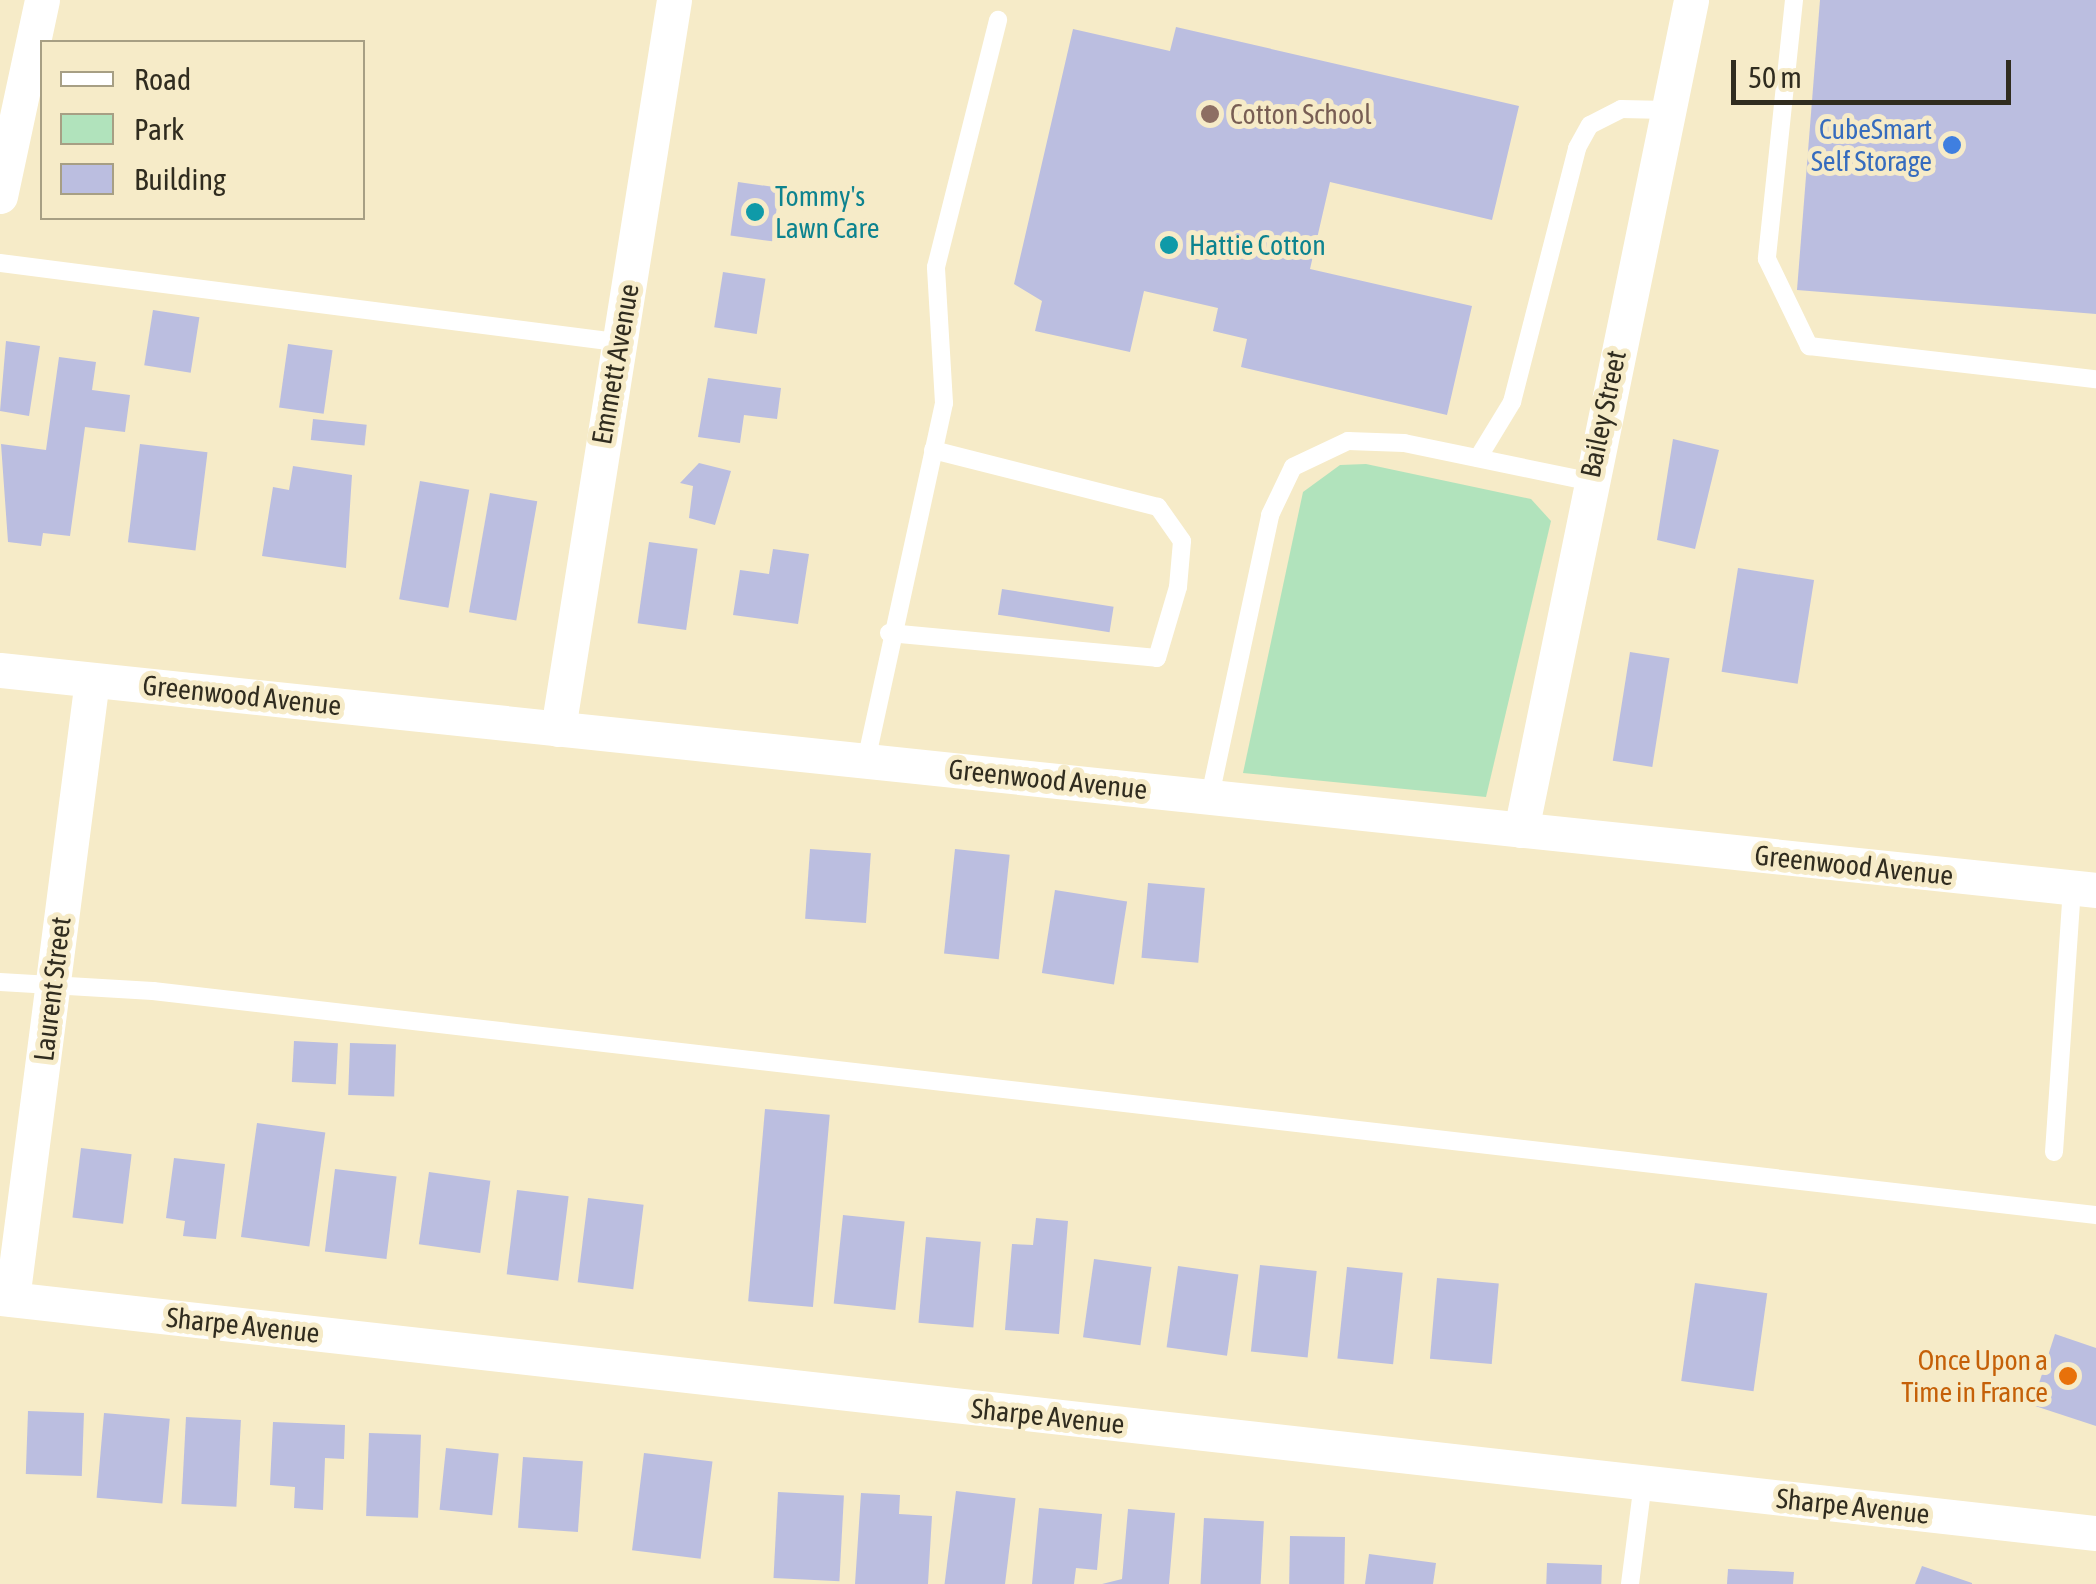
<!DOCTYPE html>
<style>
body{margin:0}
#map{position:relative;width:2096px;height:1584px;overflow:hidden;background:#f6ebc8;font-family:"Asap Condensed",sans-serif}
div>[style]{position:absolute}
.green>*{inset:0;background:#b1e3bc}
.building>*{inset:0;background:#bbbee0;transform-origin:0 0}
.service>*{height:18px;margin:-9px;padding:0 9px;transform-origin:9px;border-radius:9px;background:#fff}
.minor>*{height:35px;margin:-17.5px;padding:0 17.5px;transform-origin:17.5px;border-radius:17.5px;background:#fff}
.dots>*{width:28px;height:28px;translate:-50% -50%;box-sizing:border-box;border:5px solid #f6ebc8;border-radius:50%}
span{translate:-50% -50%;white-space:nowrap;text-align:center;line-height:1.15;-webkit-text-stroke:10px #f6ebc8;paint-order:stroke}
.education-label{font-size:28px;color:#785e54}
.left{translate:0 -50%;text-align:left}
.shop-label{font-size:28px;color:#366cbe}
.right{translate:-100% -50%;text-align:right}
.culture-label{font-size:28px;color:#0d838f}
.street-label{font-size:28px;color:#302c1f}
.food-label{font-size:28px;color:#c56008}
.legend{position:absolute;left:40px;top:40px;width:325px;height:180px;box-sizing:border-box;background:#f6ebc8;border:2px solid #a79f84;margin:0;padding:12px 18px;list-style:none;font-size:30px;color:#302c1f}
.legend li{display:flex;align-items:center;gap:20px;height:50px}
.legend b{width:50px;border:2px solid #a79f84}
.scale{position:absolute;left:1731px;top:60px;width:280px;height:45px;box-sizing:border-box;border:5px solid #302c1f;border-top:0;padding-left:12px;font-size:30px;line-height:35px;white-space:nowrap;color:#302c1f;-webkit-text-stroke:8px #f6ebc8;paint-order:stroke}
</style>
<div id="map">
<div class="green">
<div style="clip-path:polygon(1366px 464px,1531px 499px,1551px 521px,1486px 797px,1243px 773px,1303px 492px,1340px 465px)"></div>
</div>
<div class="building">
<div style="clip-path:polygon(1820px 0,2096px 0,2096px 314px,1797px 290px)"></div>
<div style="clip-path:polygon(1176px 27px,1519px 106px,1492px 220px,1330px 182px,1310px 269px,1472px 306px,1447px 415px,1241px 367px,1247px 339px,1213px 331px,1218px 308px,1144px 291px,1130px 352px,1035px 331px,1042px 301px,1014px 284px,1073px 29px,1170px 51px)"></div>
<div style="left:738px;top:182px;width:42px;height:54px;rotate:8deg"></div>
<div style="left:723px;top:272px;width:43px;height:56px;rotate:9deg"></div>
<div style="left:153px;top:310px;width:47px;height:56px;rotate:9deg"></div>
<div style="clip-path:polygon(6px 341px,40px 346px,29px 416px,0 411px)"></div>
<div style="left:288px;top:344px;width:45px;height:64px;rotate:8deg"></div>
<div style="clip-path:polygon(59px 357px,96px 362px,92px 390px,130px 395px,125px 432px,85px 427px,70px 536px,43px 533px,41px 546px,8px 542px,1px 444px,46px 450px)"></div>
<div style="clip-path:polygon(708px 378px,781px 388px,777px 419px,744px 415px,740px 443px,698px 437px)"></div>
<div style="left:313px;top:419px;width:54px;height:21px;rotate:6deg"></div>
<div style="clip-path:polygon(1673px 439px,1719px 450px,1695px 549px,1657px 540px)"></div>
<div style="left:140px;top:444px;width:68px;height:99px;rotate:7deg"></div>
<div style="clip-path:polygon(699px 463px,731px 471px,715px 525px,689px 518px,693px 486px,680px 483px)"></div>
<div style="clip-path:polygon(293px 466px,352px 475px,346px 568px,262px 556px,273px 487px,289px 490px)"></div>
<div style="left:420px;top:481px;width:50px;height:120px;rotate:10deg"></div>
<div style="left:490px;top:493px;width:48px;height:121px;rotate:10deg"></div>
<div style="left:649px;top:542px;width:49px;height:82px;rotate:8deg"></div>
<div style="clip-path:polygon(773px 549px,809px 554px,798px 624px,733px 615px,740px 570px,769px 574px)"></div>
<div style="left:1738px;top:568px;width:77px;height:105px;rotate:9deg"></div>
<div style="left:1002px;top:589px;width:113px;height:26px;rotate:9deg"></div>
<div style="left:1630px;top:652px;width:40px;height:110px;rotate:9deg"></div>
<div style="left:810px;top:849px;width:61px;height:70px;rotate:4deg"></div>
<div style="left:955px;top:849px;width:55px;height:105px;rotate:6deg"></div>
<div style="left:1148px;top:883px;width:57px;height:75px;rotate:5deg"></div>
<div style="left:1055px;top:890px;width:73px;height:84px;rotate:9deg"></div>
<div style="left:294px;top:1041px;width:44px;height:41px;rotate:3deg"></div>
<div style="left:350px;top:1043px;width:46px;height:52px;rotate:2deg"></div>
<div style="left:765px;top:1109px;width:65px;height:193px;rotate:5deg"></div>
<div style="left:257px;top:1123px;width:69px;height:115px;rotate:8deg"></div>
<div style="left:81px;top:1148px;width:51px;height:70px;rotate:7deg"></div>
<div style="clip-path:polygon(174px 1158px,225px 1164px,216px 1239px,183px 1236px,185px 1221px,166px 1218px)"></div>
<div style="left:335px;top:1169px;width:62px;height:83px;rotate:7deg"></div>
<div style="left:429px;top:1172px;width:62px;height:73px;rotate:8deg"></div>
<div style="left:517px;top:1190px;width:52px;height:85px;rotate:7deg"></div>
<div style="left:588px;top:1198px;width:56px;height:85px;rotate:7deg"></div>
<div style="left:843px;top:1215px;width:62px;height:89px;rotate:6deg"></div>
<div style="clip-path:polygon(1036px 1218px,1068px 1221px,1059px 1334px,1005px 1330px,1012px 1244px,1033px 1245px)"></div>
<div style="left:926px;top:1237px;width:55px;height:86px;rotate:5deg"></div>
<div style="left:1094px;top:1259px;width:58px;height:79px;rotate:8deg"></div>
<div style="left:1260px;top:1265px;width:57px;height:87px;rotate:6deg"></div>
<div style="left:1178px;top:1266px;width:61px;height:82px;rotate:8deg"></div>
<div style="left:1347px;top:1267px;width:56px;height:92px;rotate:6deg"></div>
<div style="left:1437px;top:1278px;width:62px;height:81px;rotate:5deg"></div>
<div style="left:1695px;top:1283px;width:73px;height:99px;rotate:8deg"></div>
<div style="clip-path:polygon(2055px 1334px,2096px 1348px,2096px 1426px,2032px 1405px)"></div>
<div style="left:28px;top:1411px;width:56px;height:63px;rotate:2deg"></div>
<div style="left:104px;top:1413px;width:66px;height:85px;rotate:5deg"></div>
<div style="left:186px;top:1417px;width:55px;height:87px;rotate:3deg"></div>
<div style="clip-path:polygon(273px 1422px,345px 1425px,344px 1459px,325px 1458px,323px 1510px,294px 1508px,295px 1487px,270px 1485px)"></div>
<div style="left:369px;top:1433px;width:52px;height:83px;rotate:2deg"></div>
<div style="left:446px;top:1448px;width:53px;height:62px;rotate:6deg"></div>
<div style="left:644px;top:1453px;width:69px;height:98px;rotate:7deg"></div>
<div style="left:523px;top:1457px;width:60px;height:71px;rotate:4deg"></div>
<div style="left:956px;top:1491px;width:60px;height:94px;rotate:7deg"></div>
<div style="left:778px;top:1492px;width:66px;height:86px;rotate:3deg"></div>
<div style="clip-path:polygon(861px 1493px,900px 1495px,899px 1514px,932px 1516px,928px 1584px,855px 1584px)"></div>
<div style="clip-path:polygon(1039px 1508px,1102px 1514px,1097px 1570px,1076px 1568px,1074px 1584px,1032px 1584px)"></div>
<div style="clip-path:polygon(1128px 1509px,1175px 1513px,1169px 1584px,1102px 1584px,1122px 1579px)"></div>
<div style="left:1204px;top:1518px;width:60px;height:66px;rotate:3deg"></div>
<div style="left:1290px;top:1536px;width:55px;height:48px;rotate:1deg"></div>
<div style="clip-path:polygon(1369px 1554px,1436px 1563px,1433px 1584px,1365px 1584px)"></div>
<div style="left:1547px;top:1563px;width:55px;height:21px;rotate:2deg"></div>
<div style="clip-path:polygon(1922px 1566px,1972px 1583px,1972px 1584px,1915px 1584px)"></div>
<div style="clip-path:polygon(1728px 1569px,1794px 1572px,1793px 1584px,1727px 1584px)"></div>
</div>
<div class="service">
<div style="left:1794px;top:0;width:260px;rotate:96deg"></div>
<div style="left:1767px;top:259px;width:97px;rotate:64.2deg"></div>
<div style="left:1809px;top:346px;width:289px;rotate:6.6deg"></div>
<div style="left:0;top:263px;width:621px;rotate:7.31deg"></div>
<div style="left:1478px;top:458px;width:66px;rotate:-58.7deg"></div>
<div style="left:1512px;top:402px;width:262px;rotate:-75.6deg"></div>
<div style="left:1577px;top:148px;width:26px;rotate:-61deg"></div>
<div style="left:1590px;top:125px;width:35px;rotate:-27deg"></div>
<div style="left:1621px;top:109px;width:46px;rotate:1.2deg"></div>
<div style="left:889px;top:633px;width:269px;rotate:5.3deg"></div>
<div style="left:1157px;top:658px;width:74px;rotate:-73.5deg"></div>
<div style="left:1178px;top:587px;width:46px;rotate:-85deg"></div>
<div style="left:1182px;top:541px;width:42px;rotate:-125.2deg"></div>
<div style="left:1158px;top:507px;width:232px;rotate:-165.8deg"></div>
<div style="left:866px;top:761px;width:366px;rotate:-77.7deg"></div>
<div style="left:944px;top:403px;width:136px;rotate:-93.4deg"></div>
<div style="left:936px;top:267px;width:255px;rotate:-75.9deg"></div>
<div style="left:1210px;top:796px;width:287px;rotate:-77.9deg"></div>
<div style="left:1270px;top:515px;width:53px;rotate:-64.4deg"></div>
<div style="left:1293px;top:467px;width:61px;rotate:-25.3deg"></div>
<div style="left:1348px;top:441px;width:56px;rotate:2deg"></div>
<div style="left:1404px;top:443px;width:188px;rotate:11.7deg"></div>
<div style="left:0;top:982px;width:153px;rotate:3.4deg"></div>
<div style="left:153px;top:991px;width:1956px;rotate:6.58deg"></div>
<div style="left:2054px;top:1152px;width:265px;rotate:-86.1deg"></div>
<div style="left:1630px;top:1584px;width:103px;rotate:-82.7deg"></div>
</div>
<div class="minor">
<div style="left:0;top:196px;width:200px;rotate:-77.9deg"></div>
<div style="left:0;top:670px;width:2108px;rotate:5.99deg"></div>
<div style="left:558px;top:729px;width:738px;rotate:-80.96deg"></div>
<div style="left:1521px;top:830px;width:847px;rotate:-78.42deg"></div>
<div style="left:0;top:1298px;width:2109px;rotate:6.4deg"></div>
<div style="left:12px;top:1299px;width:624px;rotate:-82.64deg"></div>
</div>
<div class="dots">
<div style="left:1210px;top:114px;background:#8d6e63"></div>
<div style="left:1952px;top:145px;background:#3f7fe0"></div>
<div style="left:755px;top:212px;background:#0f9aa8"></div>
<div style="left:1169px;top:245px;background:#0f9aa8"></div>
<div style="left:2068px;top:1376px;background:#e8710a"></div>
</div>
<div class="education-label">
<span class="left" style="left:1230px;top:114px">Cotton School</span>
</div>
<div class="shop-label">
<span class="right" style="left:1932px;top:145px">CubeSmart<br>Self Storage</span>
</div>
<div class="culture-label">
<span class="left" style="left:775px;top:212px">Tommy's<br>Lawn Care</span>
<span class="left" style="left:1189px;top:245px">Hattie Cotton</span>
</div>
<div class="street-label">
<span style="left:615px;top:364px;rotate:-80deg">Emmett Avenue</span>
<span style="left:1603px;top:414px;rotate:-78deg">Bailey Street</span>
<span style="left:242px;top:695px;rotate:6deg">Greenwood Avenue</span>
<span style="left:1048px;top:779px;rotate:6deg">Greenwood Avenue</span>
<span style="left:1854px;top:865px;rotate:6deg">Greenwood Avenue</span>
<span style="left:52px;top:989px;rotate:-83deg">Laurent Street</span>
<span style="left:243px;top:1325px;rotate:6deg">Sharpe Avenue</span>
<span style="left:1048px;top:1416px;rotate:6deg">Sharpe Avenue</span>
<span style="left:1853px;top:1506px;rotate:6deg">Sharpe Avenue</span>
</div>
<div class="food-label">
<span class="right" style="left:2048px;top:1376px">Once Upon a<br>Time in France</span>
</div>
<ul class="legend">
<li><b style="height:12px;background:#fff"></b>Road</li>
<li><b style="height:28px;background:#b1e3bc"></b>Park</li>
<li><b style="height:28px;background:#bbbee0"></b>Building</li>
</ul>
<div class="scale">50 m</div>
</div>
